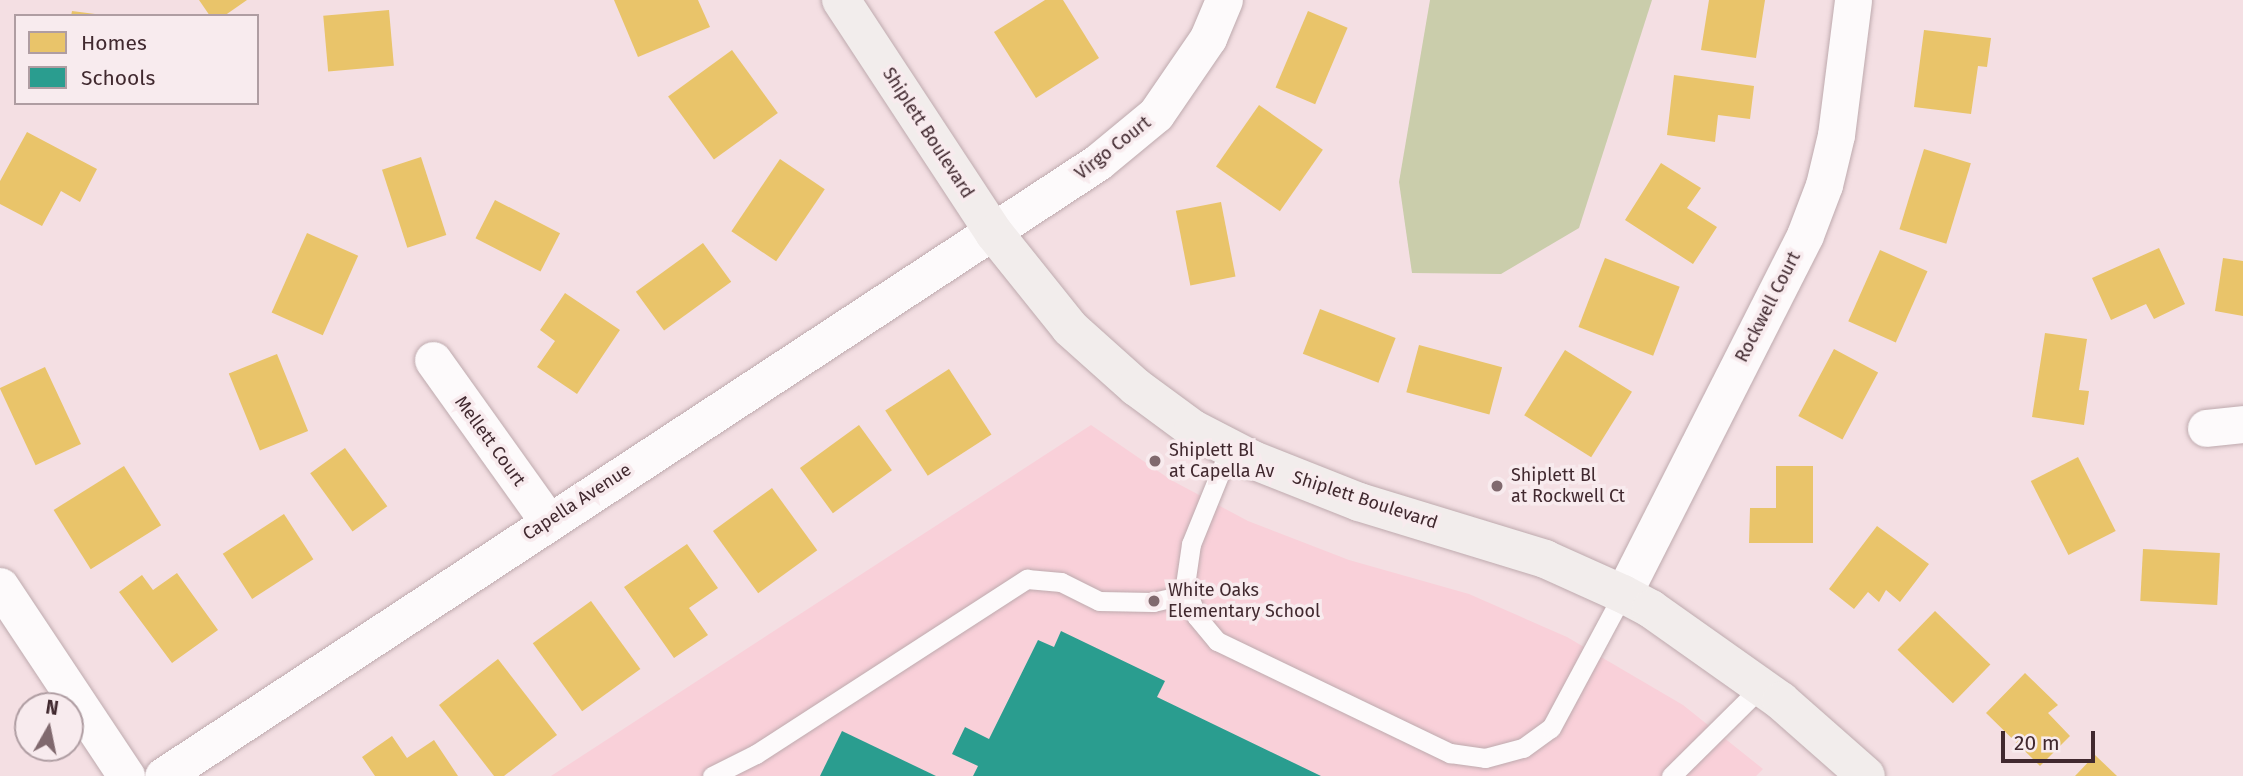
<!DOCTYPE html>
<style>
body{margin:0}
#map{position:relative;width:2243px;height:776px;overflow:hidden;background:#f4dfe3;font-family:"Fira Sans",sans-serif}
div>[style]{position:absolute}
.built>*{inset:0;background:#f9d0d9}
.forest>*{inset:0;background:#cacdab}
.homes>*{inset:0;background:#e9c46a;transform-origin:0 0}
.schools>*{inset:0;background:#2a9d8f}
.roads{filter:drop-shadow(0 0 2px #beaaae) drop-shadow(0 0 2px #beaaae)}
.lane>*{height:19px;margin:-9.5px;padding:0 9.5px;transform-origin:9.5px;border-radius:9.5px;background:#fdfafb}
.street>*{height:37px;margin:-18.5px;padding:0 18.5px;transform-origin:18.5px;border-radius:18.5px;background:#fdfafb}
.secondary>*{height:38px;margin:-19px;padding:0 19px;transform-origin:19px;border-radius:19px;background:#f2edec}
.dots>*{width:19px;height:19px;translate:-50% -50%;box-sizing:border-box;border:4px solid #f8ebee;border-radius:50%}
span{translate:-50% -50%;white-space:nowrap;text-align:center;line-height:1.15;-webkit-text-stroke:7px #f8ebee;paint-order:stroke}
.street-label{font-size:18px;color:#41292f}
.poi-label{font-size:18px;color:#41292f}
.left{translate:0 -50%;text-align:left}
.legend{position:absolute;left:14px;top:14px;width:245px;height:91px;box-sizing:border-box;background:#f8ebee;border:2px solid #af9da2;margin:0;padding:9px 12px;list-style:none;font-size:21px;color:#41292f}
.legend li{display:flex;align-items:center;gap:14px;height:35px}
.legend b{width:35px;border:2px solid #af9da2}
.north{position:absolute;left:14px;top:692px;width:70px;height:70px;box-sizing:border-box;background:#f8ebee;border:2px solid #af9da2;border-radius:50%;rotate:9deg;font-size:19px;font-weight:700;line-height:28px;text-align:center;color:#41292f}
.north::after{content:'';display:block;margin:auto;width:24px;height:32px;background:#80696e;clip-path:polygon(50% 0,100% 100%,50% 72%,0 100%)}
.scale{position:absolute;left:2001px;top:731px;width:94px;height:32px;box-sizing:border-box;border:4px solid #41292f;border-top:0;padding-left:9px;font-size:21px;line-height:24px;white-space:nowrap;color:#41292f;-webkit-text-stroke:5px #f8ebee;paint-order:stroke}
</style>
<div id="map">
<div class="built">
<div style="clip-path:polygon(1091px 425px,1171px 480px,1248px 521px,1349px 560px,1469px 594px,1567px 637px,1683px 705px,1763px 769px,1756px 776px,551px 776px)"></div>
</div>
<div class="forest">
<div style="clip-path:polygon(1430px 0,1652px 0,1579px 228px,1501px 274px,1412px 273px,1399px 182px)"></div>
</div>
<div class="homes">
<div style="clip-path:polygon(199px 0,247px 0,224px 16px,210px 16px)"></div>
<div style="clip-path:polygon(614px 0,698px 0,710px 27px,638px 57px)"></div>
<div style="clip-path:polygon(1045px 0,1063px 0,1099px 58px,1036px 98px,994px 32px)"></div>
<div style="clip-path:polygon(1709px 0,1765px 0,1756px 58px,1701px 50px)"></div>
<div style="left:389px;top:10px;width:56px;height:66px;rotate:85deg"></div>
<div style="clip-path:polygon(72px 11px,95px 14px,95px 16px,71px 16px)"></div>
<div style="left:1308px;top:11px;width:43px;height:83px;rotate:23deg"></div>
<div style="clip-path:polygon(1924px 30px,1991px 38px,1987px 67px,1978px 66px,1971px 114px,1914px 107px)"></div>
<div style="left:732px;top:50px;width:78px;height:79px;rotate:54deg"></div>
<div style="clip-path:polygon(1674px 75px,1754px 86px,1750px 119px,1718px 115px,1715px 142px,1667px 135px)"></div>
<div style="left:1259px;top:105px;width:78px;height:75px;rotate:35deg"></div>
<div style="clip-path:polygon(27px 132px,97px 169px,80px 202px,61px 191px,42px 226px,0 204px,0 181px)"></div>
<div style="left:1924px;top:149px;width:49px;height:84px;rotate:17deg"></div>
<div style="left:421px;top:157px;width:82px;height:41px;rotate:72deg"></div>
<div style="left:780px;top:159px;width:54px;height:87px;rotate:34deg"></div>
<div style="clip-path:polygon(1661px 163px,1701px 188px,1687px 208px,1717px 227px,1693px 264px,1625px 220px)"></div>
<div style="left:495px;top:200px;width:73px;height:43px;rotate:27deg"></div>
<div style="left:1221px;top:202px;width:76px;height:46px;rotate:79deg"></div>
<div style="left:307px;top:233px;width:56px;height:87px;rotate:24deg"></div>
<div style="left:703px;top:243px;width:48px;height:83px;rotate:54deg"></div>
<div style="clip-path:polygon(2159px 248px,2185px 304px,2154px 319px,2146px 304px,2111px 320px,2092px 278px)"></div>
<div style="left:1880px;top:250px;width:52px;height:78px;rotate:24deg"></div>
<div style="left:1605px;top:258px;width:80px;height:74px;rotate:21deg"></div>
<div style="clip-path:polygon(2223px 258px,2243px 261px,2243px 316px,2215px 311px)"></div>
<div style="clip-path:polygon(565px 293px,620px 330px,577px 394px,537px 367px,555px 341px,540px 330px)"></div>
<div style="left:1320px;top:309px;width:81px;height:48px;rotate:21deg"></div>
<div style="clip-path:polygon(2045px 333px,2087px 339px,2079px 390px,2089px 391px,2084px 425px,2032px 417px)"></div>
<div style="left:1419px;top:345px;width:86px;height:49px;rotate:15deg"></div>
<div style="left:1834px;top:349px;width:50px;height:76px;rotate:28deg"></div>
<div style="left:1565px;top:350px;width:79px;height:77px;rotate:32deg"></div>
<div style="left:277px;top:354px;width:83px;height:52px;rotate:68deg"></div>
<div style="left:45px;top:367px;width:85px;height:50px;rotate:65deg"></div>
<div style="left:949px;top:369px;width:78px;height:76px;rotate:57deg"></div>
<div style="left:859px;top:425px;width:56px;height:73px;rotate:54deg"></div>
<div style="left:345px;top:448px;width:72px;height:43px;rotate:54deg"></div>
<div style="left:2078px;top:457px;width:83px;height:53px;rotate:63deg"></div>
<div style="left:124px;top:466px;width:70px;height:83px;rotate:58deg"></div>
<div style="clip-path:polygon(1776px 466px,1813px 466px,1813px 543px,1749px 543px,1750px 508px,1776px 508px)"></div>
<div style="left:772px;top:488px;width:77px;height:73px;rotate:54deg"></div>
<div style="left:284px;top:514px;width:54px;height:73px;rotate:57deg"></div>
<div style="clip-path:polygon(1877px 526px,1929px 564px,1900px 602px,1886px 590px,1879px 602px,1868px 592px,1854px 609px,1829px 589px)"></div>
<div style="clip-path:polygon(687px 544px,718px 588px,689px 608px,708px 635px,674px 658px,624px 587px)"></div>
<div style="left:2143px;top:549px;width:77px;height:52px;rotate:3deg"></div>
<div style="clip-path:polygon(177px 573px,218px 630px,172px 663px,119px 592px,142px 575px,153px 590px)"></div>
<div style="left:591px;top:601px;width:84px;height:72px;rotate:54deg"></div>
<div style="left:1935px;top:611px;width:77px;height:54px;rotate:44deg"></div>
<div style="clip-path:polygon(498px 659px,557px 735px,504px 776px,494px 776px,439px 705px)"></div>
<div style="clip-path:polygon(2025px 673px,2058px 705px,2048px 713px,2070px 736px,2040px 766px,1986px 713px)"></div>
<div style="clip-path:polygon(392px 736px,407px 758px,434px 740px,458px 776px,375px 776px,362px 757px)"></div>
<div style="clip-path:polygon(2095px 755px,2117px 776px,2075px 776px)"></div>
</div>
<div class="schools">
<div style="clip-path:polygon(1061px 631px,1165px 681px,1157px 697px,1321px 776px,973px 776px,978px 766px,952px 754px,965px 727px,989px 739px,1038px 640px,1054px 647px)"></div>
<div style="clip-path:polygon(842px 731px,936px 776px,820px 776px)"></div>
</div>
<div class="roads">
<div class="lane">
<div style="left:1230px;top:448px;width:104px;rotate:112.1deg"></div>
<div style="left:1191px;top:544px;width:41px;rotate:98.3deg"></div>
<div style="left:1185px;top:585px;width:33px;rotate:70deg"></div>
<div style="left:1196px;top:616px;width:33px;rotate:50deg"></div>
<div style="left:1217px;top:641px;width:259px;rotate:25.7deg"></div>
<div style="left:1450px;top:753px;width:35px;rotate:8deg"></div>
<div style="left:1485px;top:758px;width:39px;rotate:-15deg"></div>
<div style="left:1523px;top:748px;width:34px;rotate:-36deg"></div>
<div style="left:1551px;top:728px;width:152px;rotate:-61.8deg"></div>
<div style="left:712px;top:776px;width:49px;rotate:-26.6deg"></div>
<div style="left:756px;top:754px;width:323px;rotate:-32.9deg"></div>
<div style="left:1027px;top:579px;width:34px;rotate:5deg"></div>
<div style="left:1061px;top:582px;width:42px;rotate:26.6deg"></div>
<div style="left:1099px;top:601px;width:54px;rotate:1.1deg"></div>
<div style="left:1153px;top:602px;width:36px;rotate:-13deg"></div>
<div style="left:1671px;top:776px;width:127px;rotate:-44.7deg"></div>
</div>
<div class="street">
<div style="left:433px;top:360px;width:198px;rotate:54.5deg"></div>
<div style="left:2206px;top:428px;width:37px;rotate:-6deg"></div>
<div style="left:0;top:586px;width:228px;rotate:56.4deg"></div>
<div style="left:1623px;top:594px;width:402px;rotate:-63.1deg"></div>
<div style="left:1805px;top:235px;width:53px;rotate:-69.2deg"></div>
<div style="left:1824px;top:185px;width:51px;rotate:-76.5deg"></div>
<div style="left:1836px;top:135px;width:136px;rotate:-82.8deg"></div>
<div style="left:163px;top:776px;width:1119px;rotate:-33.29deg"></div>
<div style="left:1098px;top:162px;width:75px;rotate:-39.6deg"></div>
<div style="left:1156px;top:114px;width:92px;rotate:-55.6deg"></div>
<div style="left:1208px;top:38px;width:41px;rotate:-67.2deg"></div>
</div>
<div class="secondary">
<div style="left:841px;top:0;width:279px;rotate:56.7deg"></div>
<div style="left:994px;top:233px;width:122px;rotate:51.3deg"></div>
<div style="left:1070px;top:328px;width:89px;rotate:41.8deg"></div>
<div style="left:1136px;top:387px;width:71px;rotate:36.4deg"></div>
<div style="left:1193px;top:429px;width:68px;rotate:27.3deg"></div>
<div style="left:1253px;top:460px;width:114px;rotate:21.6deg"></div>
<div style="left:1359px;top:502px;width:195px;rotate:17deg"></div>
<div style="left:1545px;top:559px;width:85px;rotate:24.2deg"></div>
<div style="left:1623px;top:594px;width:32px;rotate:28deg"></div>
<div style="left:1651px;top:609px;width:159px;rotate:35.3deg"></div>
<div style="left:1781px;top:701px;width:113px;rotate:41.4deg"></div>
</div>
</div>
<div class="dots">
<div style="left:1155px;top:461px;background:#80696e"></div>
<div style="left:1497px;top:486px;background:#80696e"></div>
<div style="left:1154px;top:601px;background:#80696e"></div>
</div>
<div class="street-label">
<span style="left:928px;top:133px;rotate:57deg">Shiplett Boulevard</span>
<span style="left:1113px;top:148px;rotate:-38deg">Virgo Court</span>
<span style="left:1768px;top:307px;rotate:-63deg">Rockwell Court</span>
<span style="left:490px;top:441px;rotate:54deg">Mellett Court</span>
<span style="left:1365px;top:500px;rotate:18deg">Shiplett Boulevard</span>
<span style="left:577px;top:502px;rotate:-33deg">Capella Avenue</span>
</div>
<div class="poi-label">
<span class="left" style="left:1169px;top:461px">Shiplett Bl<br>at Capella Av</span>
<span class="left" style="left:1511px;top:486px">Shiplett Bl<br>at Rockwell Ct</span>
<span class="left" style="left:1168px;top:601px">White Oaks<br>Elementary School</span>
</div>
<ul class="legend">
<li><b style="height:19px;background:#e9c46a"></b>Homes</li>
<li><b style="height:19px;background:#2a9d8f"></b>Schools</li>
</ul>
<div class="north">N</div>
<div class="scale">20 m</div>
</div>
